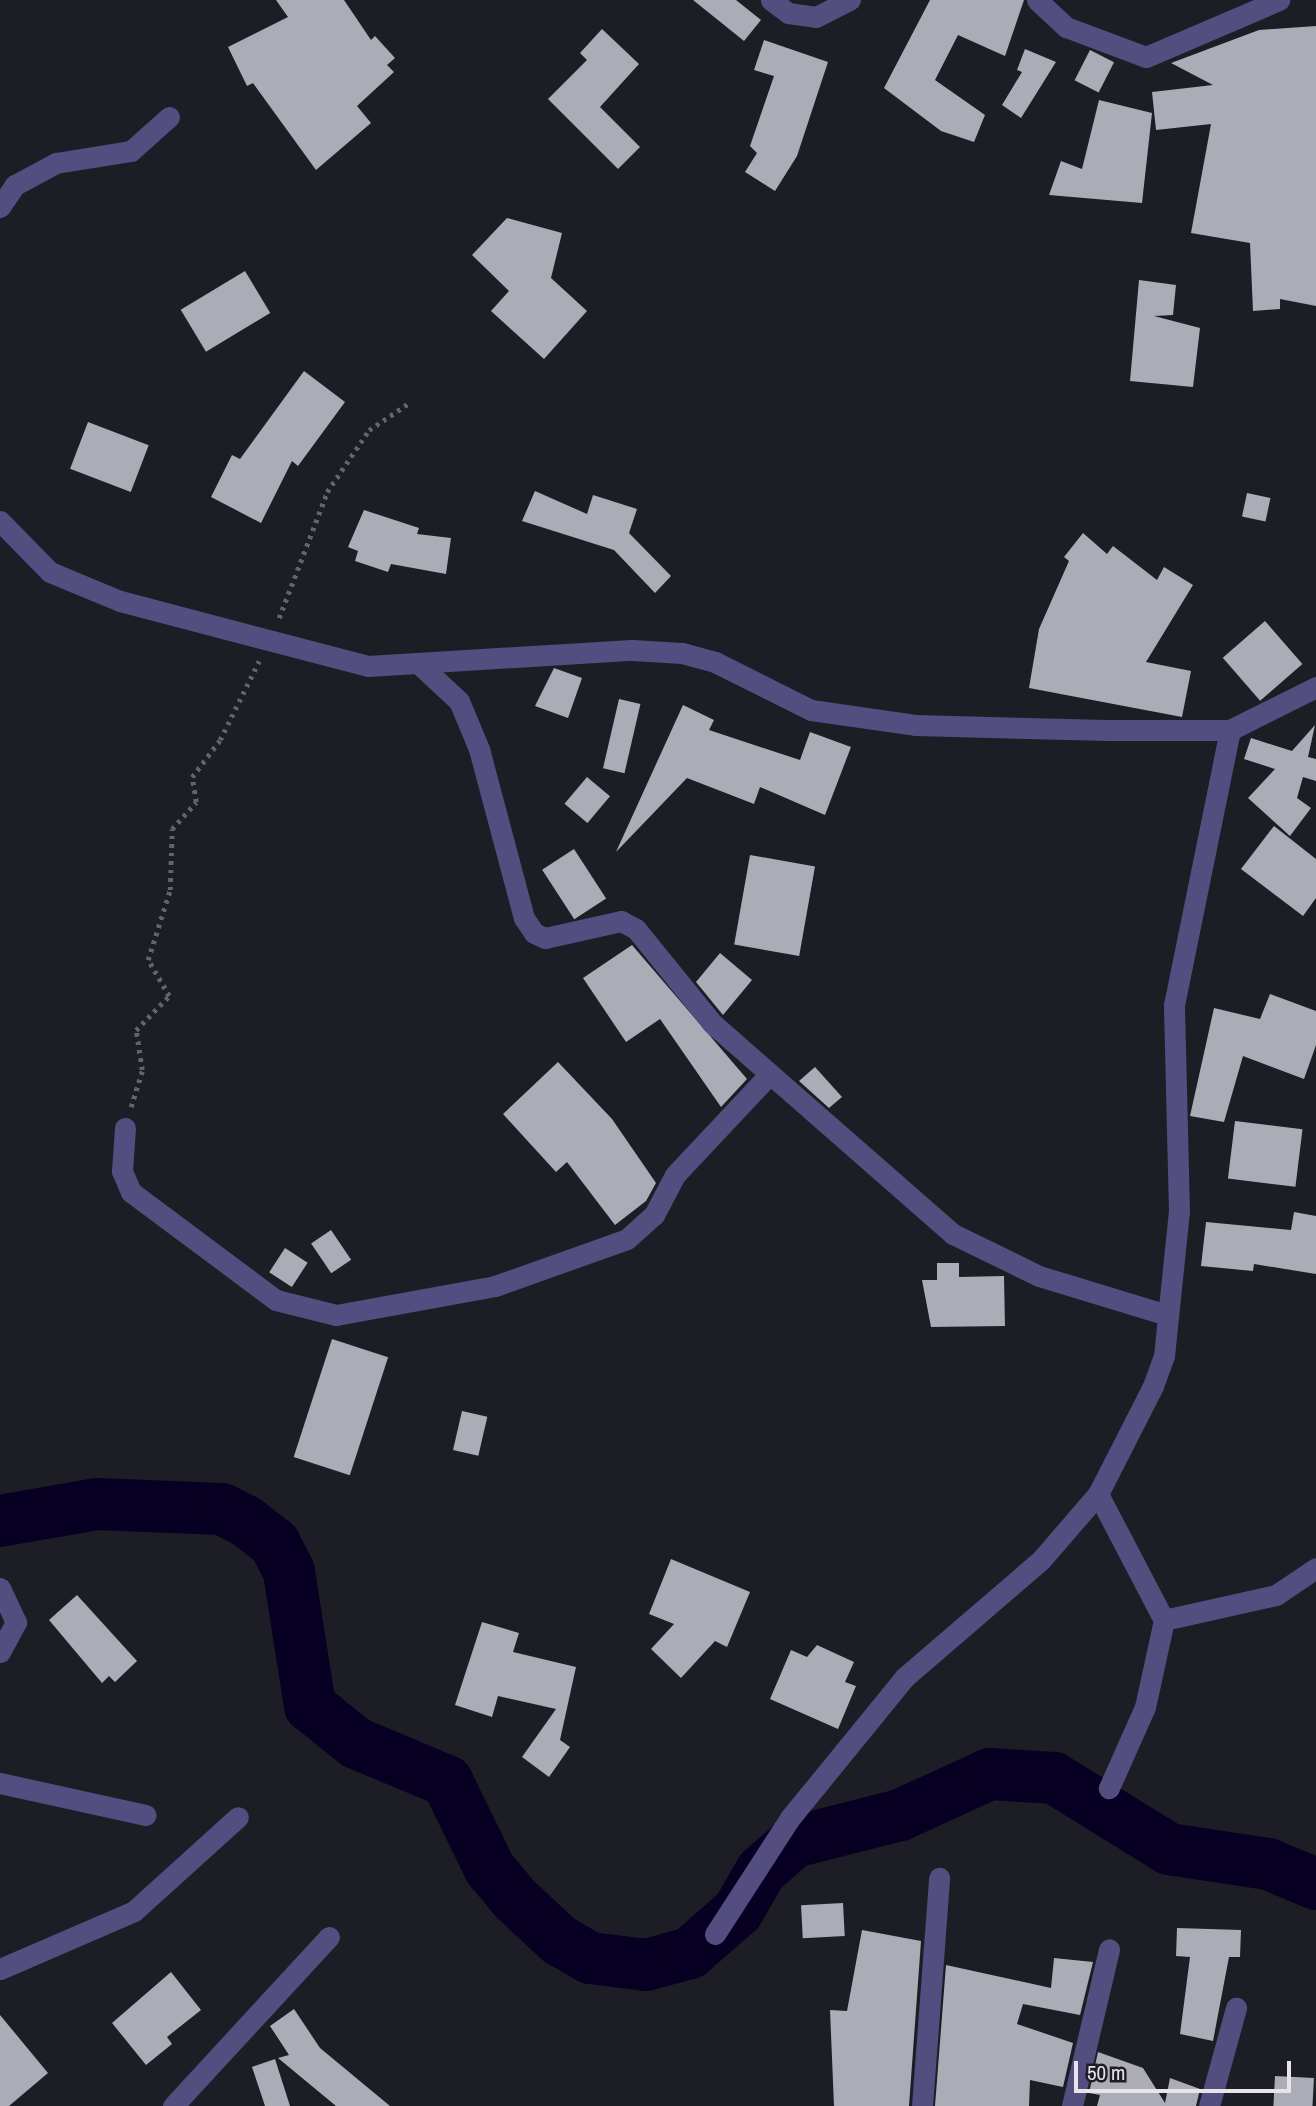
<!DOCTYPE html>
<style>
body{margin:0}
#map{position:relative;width:1316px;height:2106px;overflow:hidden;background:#1d1d25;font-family:"Archivo Narrow",sans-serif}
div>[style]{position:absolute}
.river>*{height:52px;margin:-26px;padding:0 26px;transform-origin:26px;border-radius:26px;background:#080022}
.building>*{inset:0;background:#acacb7;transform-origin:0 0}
.path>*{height:4.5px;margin-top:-2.25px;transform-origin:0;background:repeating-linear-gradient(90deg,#63636a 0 3.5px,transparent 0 8.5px)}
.minor>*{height:21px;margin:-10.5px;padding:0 10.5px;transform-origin:10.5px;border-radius:10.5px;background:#534d80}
span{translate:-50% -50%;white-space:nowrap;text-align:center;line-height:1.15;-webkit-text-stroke:7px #1d1d25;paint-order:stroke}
.scale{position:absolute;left:1074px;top:2061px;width:217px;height:32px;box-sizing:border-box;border:4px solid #e4e4ea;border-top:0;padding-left:9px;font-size:21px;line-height:24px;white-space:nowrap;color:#e4e4ea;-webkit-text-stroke:5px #1d1d25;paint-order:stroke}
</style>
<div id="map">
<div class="river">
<div style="left:0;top:1521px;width:98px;rotate:-9.9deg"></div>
<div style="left:97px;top:1504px;width:125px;rotate:2.3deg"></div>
<div style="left:222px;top:1509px;width:27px;rotate:27deg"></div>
<div style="left:246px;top:1521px;width:37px;rotate:38deg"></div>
<div style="left:275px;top:1544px;width:31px;rotate:63deg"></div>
<div style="left:289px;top:1572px;width:136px;rotate:81.1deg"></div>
<div style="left:310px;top:1706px;width:59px;rotate:38.8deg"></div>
<div style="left:356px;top:1743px;width:99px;rotate:22.7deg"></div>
<div style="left:447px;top:1781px;width:98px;rotate:64deg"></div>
<div style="left:490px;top:1869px;width:38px;rotate:50deg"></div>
<div style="left:514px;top:1898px;width:62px;rotate:43deg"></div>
<div style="left:559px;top:1940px;width:36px;rotate:30deg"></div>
<div style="left:590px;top:1958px;width:56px;rotate:7.1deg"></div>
<div style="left:646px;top:1965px;width:46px;rotate:-15.3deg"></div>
<div style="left:690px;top:1953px;width:64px;rotate:-41.2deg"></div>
<div style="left:738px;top:1911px;width:46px;rotate:-60.1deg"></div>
<div style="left:761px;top:1871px;width:44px;rotate:-41.3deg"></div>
<div style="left:794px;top:1842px;width:109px;rotate:-14.3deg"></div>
<div style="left:900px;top:1815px;width:99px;rotate:-24.5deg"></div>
<div style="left:990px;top:1774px;width:64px;rotate:3.6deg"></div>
<div style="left:1054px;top:1778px;width:135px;rotate:31.7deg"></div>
<div style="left:1169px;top:1849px;width:100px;rotate:8.6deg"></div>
<div style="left:1268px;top:1864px;width:52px;rotate:22.6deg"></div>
</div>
<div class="building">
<div style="clip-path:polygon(276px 0,344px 0,371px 40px,375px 36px,395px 58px,387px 65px,394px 72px,357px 106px,371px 123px,316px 170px,253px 83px,247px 86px,228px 47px,288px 17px)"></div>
<div style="clip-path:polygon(693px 0,736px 0,761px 20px,744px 41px)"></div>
<div style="clip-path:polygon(930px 0,1024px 0,1005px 56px,958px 35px,935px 80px,985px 115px,974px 142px,941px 131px,884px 88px)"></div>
<div style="clip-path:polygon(1316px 26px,1316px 306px,1280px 299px,1280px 309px,1253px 311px,1250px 243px,1191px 233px,1211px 124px,1156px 130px,1152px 92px,1213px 85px,1171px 63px,1259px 30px)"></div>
<div style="clip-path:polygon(602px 29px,639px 64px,600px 107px,640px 147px,618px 169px,548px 99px,587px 60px,580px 53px)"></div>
<div style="clip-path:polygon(764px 40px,828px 62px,797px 156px,775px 191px,745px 172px,757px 153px,750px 146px,774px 76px,754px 70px)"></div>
<div style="clip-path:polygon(1025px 49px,1056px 62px,1021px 118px,1002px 105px,1022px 72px,1017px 70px)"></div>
<div style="left:1090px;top:50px;width:27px;height:34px;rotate:27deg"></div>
<div style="clip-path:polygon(1099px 100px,1152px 113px,1142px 203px,1049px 195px,1061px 161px,1082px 169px)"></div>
<div style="clip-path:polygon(507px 218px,562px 233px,551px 278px,587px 311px,544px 359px,491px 311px,509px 291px,472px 255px)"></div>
<div style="left:245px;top:271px;width:49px;height:75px;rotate:59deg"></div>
<div style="clip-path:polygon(1139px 280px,1176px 285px,1173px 315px,1154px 316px,1200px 328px,1193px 387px,1130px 381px)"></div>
<div style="clip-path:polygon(304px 371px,345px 402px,298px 466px,292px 461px,261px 523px,211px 497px,232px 455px,240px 459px)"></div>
<div style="left:88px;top:422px;width:65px;height:50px;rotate:21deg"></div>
<div style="clip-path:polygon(535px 491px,587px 514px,593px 495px,637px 509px,629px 533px,671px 576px,655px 593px,614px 550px,522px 521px)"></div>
<div style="left:1247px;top:493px;width:24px;height:24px;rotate:12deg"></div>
<div style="clip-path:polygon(364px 510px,419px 528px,417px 534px,451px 538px,446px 574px,391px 564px,388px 572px,355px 561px,358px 551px,348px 547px)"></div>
<div style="clip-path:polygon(1083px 533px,1107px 554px,1113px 546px,1157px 580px,1164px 567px,1193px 585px,1146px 662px,1191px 671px,1182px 717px,1029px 688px,1039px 629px,1069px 561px,1064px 557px)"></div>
<div style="left:1265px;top:621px;width:57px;height:56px;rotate:49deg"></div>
<div style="clip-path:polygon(554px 668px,582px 678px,568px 718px,535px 706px)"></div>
<div style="left:619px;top:699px;width:22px;height:71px;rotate:13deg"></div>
<div style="clip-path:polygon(683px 705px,714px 720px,709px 730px,800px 760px,810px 732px,851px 747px,825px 815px,760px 787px,754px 804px,687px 778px,616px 852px)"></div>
<div style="clip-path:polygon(1315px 725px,1308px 757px,1316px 759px,1316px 781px,1303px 777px,1297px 798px,1311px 808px,1290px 836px,1248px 798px,1275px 769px,1244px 759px,1251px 738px,1292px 751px)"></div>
<div style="left:587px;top:777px;width:30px;height:35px;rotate:40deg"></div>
<div style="clip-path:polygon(1274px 826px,1316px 859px,1316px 898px,1303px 916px,1241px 869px)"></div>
<div style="left:574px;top:849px;width:59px;height:38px;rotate:57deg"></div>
<div style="left:750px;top:855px;width:66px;height:91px;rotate:10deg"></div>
<div style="clip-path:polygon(632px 945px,747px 1079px,721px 1107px,660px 1019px,626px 1042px,583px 978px)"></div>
<div style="clip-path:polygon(720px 953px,752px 980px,723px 1015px,696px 982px)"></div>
<div style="clip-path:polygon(1270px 994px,1316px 1011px,1316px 1045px,1304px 1079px,1243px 1056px,1224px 1122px,1190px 1116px,1214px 1008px,1260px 1019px)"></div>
<div style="clip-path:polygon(558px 1062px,612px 1119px,656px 1183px,646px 1201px,615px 1225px,567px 1162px,556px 1172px,503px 1114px)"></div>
<div style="clip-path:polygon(815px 1067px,842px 1097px,829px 1108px,799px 1081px)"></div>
<div style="left:1235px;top:1121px;width:68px;height:58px;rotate:7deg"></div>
<div style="clip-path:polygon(1294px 1212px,1316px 1216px,1316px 1274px,1254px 1264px,1253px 1271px,1201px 1266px,1206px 1222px,1291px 1230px)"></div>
<div style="left:331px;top:1230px;width:36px;height:24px;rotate:56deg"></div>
<div style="left:285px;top:1248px;width:27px;height:29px;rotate:33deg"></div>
<div style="clip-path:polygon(937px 1263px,959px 1263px,959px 1277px,1004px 1276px,1005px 1326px,931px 1327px,922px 1280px,937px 1280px)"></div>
<div style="left:332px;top:1339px;width:59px;height:124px;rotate:18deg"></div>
<div style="left:462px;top:1411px;width:26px;height:40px;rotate:13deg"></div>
<div style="clip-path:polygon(671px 1559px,750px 1592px,727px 1647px,715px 1641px,681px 1678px,651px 1649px,674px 1624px,649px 1614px)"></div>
<div style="clip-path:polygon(77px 1595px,137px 1661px,115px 1682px,109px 1676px,102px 1683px,49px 1620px)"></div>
<div style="clip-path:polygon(482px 1622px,519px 1633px,513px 1652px,576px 1667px,560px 1740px,570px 1747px,549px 1777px,522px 1757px,556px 1709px,498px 1696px,492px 1717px,455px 1705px)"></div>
<div style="clip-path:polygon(817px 1645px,854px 1662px,845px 1682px,856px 1686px,838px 1729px,770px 1699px,791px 1650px,807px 1657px)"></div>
<div style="left:843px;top:1903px;width:33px;height:42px;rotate:87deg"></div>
<div style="clip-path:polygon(1177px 1928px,1241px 1930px,1240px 1957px,1229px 1957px,1213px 2041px,1180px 2034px,1190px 1957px,1176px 1956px)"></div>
<div style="clip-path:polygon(862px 1930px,921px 1941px,909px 2106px,834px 2106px,830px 2010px,847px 2011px)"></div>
<div style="clip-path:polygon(1054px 1958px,1093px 1962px,1080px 2015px,1023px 2004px,1017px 2024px,1073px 2043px,1063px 2087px,1030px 2080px,1029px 2106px,935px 2106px,946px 1965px,1051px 1988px)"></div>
<div style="clip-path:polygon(171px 1972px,201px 2010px,167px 2037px,172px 2044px,146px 2065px,112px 2023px)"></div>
<div style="clip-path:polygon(294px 2009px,320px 2048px,390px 2106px,336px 2106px,278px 2058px,289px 2055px,270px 2026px)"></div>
<div style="clip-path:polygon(0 2015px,48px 2073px,9px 2106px,0 2106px)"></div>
<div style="clip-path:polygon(1098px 2052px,1143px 2068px,1165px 2103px,1170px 2078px,1200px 2089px,1196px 2106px,1097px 2106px,1100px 2095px,1089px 2093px)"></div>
<div style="clip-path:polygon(275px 2059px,290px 2106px,265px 2106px,252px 2067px)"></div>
<div style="left:1275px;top:2076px;width:39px;height:30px;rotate:3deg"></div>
</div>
<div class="path">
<div style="left:279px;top:618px;width:135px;rotate:-69.1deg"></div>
<div style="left:327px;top:492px;width:75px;rotate:-55.9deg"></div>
<div style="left:369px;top:430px;width:48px;rotate:-34deg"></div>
<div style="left:131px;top:1107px;width:39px;rotate:-73deg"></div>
<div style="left:142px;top:1070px;width:40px;rotate:-98.5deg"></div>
<div style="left:136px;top:1030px;width:47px;rotate:-45.9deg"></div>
<div style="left:169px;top:996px;width:42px;rotate:-120.3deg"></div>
<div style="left:148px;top:960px;width:73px;rotate:-72.6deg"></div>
<div style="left:170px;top:890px;width:61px;rotate:-88.1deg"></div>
<div style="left:172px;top:829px;width:36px;rotate:-48deg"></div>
<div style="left:196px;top:802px;width:25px;rotate:-99deg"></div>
<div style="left:192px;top:777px;width:46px;rotate:-52.9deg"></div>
<div style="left:220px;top:740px;width:88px;rotate:-63.7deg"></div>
</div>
<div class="minor">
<div style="left:771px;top:0;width:21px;rotate:37deg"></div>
<div style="left:788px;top:13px;width:28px;rotate:8deg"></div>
<div style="left:816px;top:17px;width:38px;rotate:-27deg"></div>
<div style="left:1037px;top:0;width:40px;rotate:43deg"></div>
<div style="left:1066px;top:27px;width:85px;rotate:20.6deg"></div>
<div style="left:1146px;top:57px;width:145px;rotate:-23.2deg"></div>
<div style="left:0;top:207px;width:27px;rotate:-56deg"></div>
<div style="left:15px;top:185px;width:47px;rotate:-28.2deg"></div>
<div style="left:56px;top:163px;width:76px;rotate:-9.1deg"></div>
<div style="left:131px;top:151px;width:51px;rotate:-41.8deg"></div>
<div style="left:0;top:521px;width:71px;rotate:45.6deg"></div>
<div style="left:50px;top:572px;width:76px;rotate:22.5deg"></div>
<div style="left:120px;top:601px;width:256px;rotate:14.7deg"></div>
<div style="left:368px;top:666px;width:264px;rotate:-3.5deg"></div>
<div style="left:632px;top:650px;width:50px;rotate:3.4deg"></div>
<div style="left:682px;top:653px;width:34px;rotate:15deg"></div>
<div style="left:715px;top:662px;width:107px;rotate:26.6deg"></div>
<div style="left:811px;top:710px;width:105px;rotate:8.2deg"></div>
<div style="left:915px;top:725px;width:193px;rotate:1.5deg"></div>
<div style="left:1108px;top:730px;width:122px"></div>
<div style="left:1230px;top:730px;width:96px;rotate:-26.6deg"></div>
<div style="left:419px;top:664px;width:54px;rotate:42.8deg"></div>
<div style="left:459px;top:701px;width:52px;rotate:67.4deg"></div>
<div style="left:479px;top:749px;width:175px;rotate:75.1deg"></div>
<div style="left:524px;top:918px;width:18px;rotate:56deg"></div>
<div style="left:534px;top:933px;width:12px;rotate:24deg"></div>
<div style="left:545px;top:938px;width:78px;rotate:-12.6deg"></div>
<div style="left:621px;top:921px;width:17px;rotate:28deg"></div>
<div style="left:636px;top:929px;width:121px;rotate:51deg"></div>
<div style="left:712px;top:1023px;width:320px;rotate:41.2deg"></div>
<div style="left:953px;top:1234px;width:96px;rotate:26deg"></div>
<div style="left:1039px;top:1276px;width:134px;rotate:16.9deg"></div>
<div style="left:125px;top:1128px;width:43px;rotate:94deg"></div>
<div style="left:122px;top:1171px;width:23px;rotate:67deg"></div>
<div style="left:131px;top:1192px;width:181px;rotate:36.7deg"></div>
<div style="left:276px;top:1300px;width:62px;rotate:14deg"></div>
<div style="left:336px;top:1315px;width:162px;rotate:-10.3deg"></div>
<div style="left:495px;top:1286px;width:140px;rotate:-19.6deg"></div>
<div style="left:627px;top:1239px;width:36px;rotate:-42deg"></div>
<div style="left:654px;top:1215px;width:45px;rotate:-62.3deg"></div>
<div style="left:675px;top:1175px;width:137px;rotate:-46.8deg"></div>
<div style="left:1098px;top:1494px;width:142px;rotate:62.4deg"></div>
<div style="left:1164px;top:1620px;width:89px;rotate:102.3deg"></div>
<div style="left:1145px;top:1707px;width:89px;rotate:114deg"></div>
<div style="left:0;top:1588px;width:38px;rotate:65deg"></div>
<div style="left:16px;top:1622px;width:34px;rotate:118deg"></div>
<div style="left:1164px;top:1620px;width:115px;rotate:-12.6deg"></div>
<div style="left:1276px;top:1595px;width:48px;rotate:-34deg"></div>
<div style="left:0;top:1783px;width:149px;rotate:12.4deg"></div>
<div style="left:715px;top:1934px;width:138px;rotate:-57.1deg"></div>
<div style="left:790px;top:1818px;width:182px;rotate:-50.8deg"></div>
<div style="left:905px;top:1677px;width:179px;rotate:-40.7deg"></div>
<div style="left:1041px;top:1560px;width:87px;rotate:-49.2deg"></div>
<div style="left:1098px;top:1494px;width:121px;rotate:-63deg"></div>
<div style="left:1153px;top:1386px;width:32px;rotate:-70deg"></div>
<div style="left:1164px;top:1356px;width:145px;rotate:-84.1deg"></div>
<div style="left:1179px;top:1212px;width:207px;rotate:-91.4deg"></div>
<div style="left:1174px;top:1005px;width:281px;rotate:-78.5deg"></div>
<div style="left:0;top:1969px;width:146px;rotate:-23.4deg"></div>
<div style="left:134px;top:1911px;width:140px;rotate:-42.1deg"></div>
<div style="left:173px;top:2106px;width:230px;rotate:-47.3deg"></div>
<div style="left:922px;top:2106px;width:229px;rotate:-85.7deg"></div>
<div style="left:1072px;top:2106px;width:161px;rotate:-76.7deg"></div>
<div style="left:1209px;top:2106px;width:102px;rotate:-74.6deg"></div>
</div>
<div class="scale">50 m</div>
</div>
